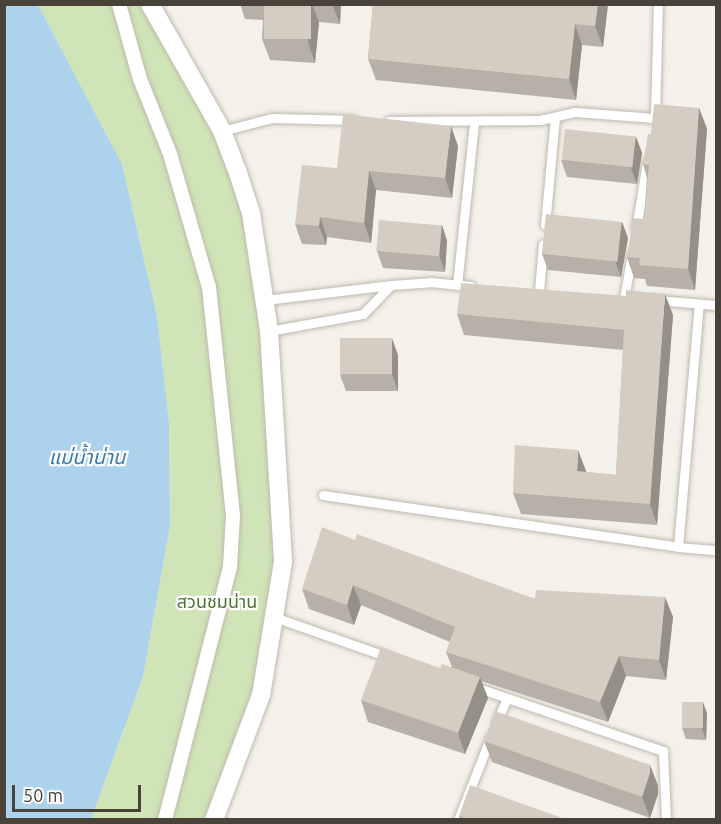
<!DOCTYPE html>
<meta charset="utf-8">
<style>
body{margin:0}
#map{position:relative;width:721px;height:824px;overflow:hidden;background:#f4f1eb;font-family:Ubuntu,"Noto Sans Thai",sans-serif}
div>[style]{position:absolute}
.green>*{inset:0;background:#d0e5b7}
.water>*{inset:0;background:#add2ec}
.roads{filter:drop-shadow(0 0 2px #bfb9ae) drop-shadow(0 0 2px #bfb9ae)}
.service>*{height:9px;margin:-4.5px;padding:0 4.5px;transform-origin:4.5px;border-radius:4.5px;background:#fff}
.pedestrian>*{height:14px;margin:-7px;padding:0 7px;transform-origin:7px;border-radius:7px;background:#fff}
.minor>*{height:18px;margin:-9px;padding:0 9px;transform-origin:9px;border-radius:9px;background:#fff}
.wall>*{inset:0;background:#b7b0a6}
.shaded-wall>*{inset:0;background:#959087}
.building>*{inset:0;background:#d5cdc1;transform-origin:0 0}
span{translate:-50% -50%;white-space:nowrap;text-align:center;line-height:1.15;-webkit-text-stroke:4.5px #fff;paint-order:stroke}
.park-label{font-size:18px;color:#4a7630}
.water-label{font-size:20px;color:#3a7cad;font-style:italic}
.frame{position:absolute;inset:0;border:6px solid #484239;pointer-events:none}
.scale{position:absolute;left:12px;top:785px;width:129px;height:27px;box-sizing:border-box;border:3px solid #484239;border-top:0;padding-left:8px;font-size:18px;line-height:21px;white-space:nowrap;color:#484239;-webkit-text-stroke:4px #fff;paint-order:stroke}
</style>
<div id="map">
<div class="green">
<div style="clip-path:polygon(38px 5px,150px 5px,173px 40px,251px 213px,283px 562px,257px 707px,214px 819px,91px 819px,143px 677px,170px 526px,169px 422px,157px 316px,122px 164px)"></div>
</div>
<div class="water">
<div style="clip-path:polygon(38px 5px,122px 164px,157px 316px,169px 422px,170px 526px,143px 677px,91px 819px,5px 819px,4px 5px)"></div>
</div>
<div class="roads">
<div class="service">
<div style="left:655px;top:116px;width:112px;rotate:-88.5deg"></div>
<div style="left:389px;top:121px;width:151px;rotate:-0.4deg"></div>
<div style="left:540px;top:120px;width:36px;rotate:-13deg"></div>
<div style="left:575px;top:112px;width:80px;rotate:4.3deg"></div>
<div style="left:222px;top:131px;width:52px;rotate:-14.6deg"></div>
<div style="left:272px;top:118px;width:82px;rotate:1.4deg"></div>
<div style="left:545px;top:225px;width:108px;rotate:-84.7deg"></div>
<div style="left:636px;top:228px;width:67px;rotate:-80.5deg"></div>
<div style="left:457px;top:285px;width:164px;rotate:-84deg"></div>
<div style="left:539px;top:291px;width:47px;rotate:-85.1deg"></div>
<div style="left:624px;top:298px;width:45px;rotate:-79.7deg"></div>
<div style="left:265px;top:300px;width:127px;rotate:-6.8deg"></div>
<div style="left:391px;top:285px;width:39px;rotate:-4deg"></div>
<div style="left:430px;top:282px;width:41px;rotate:5.6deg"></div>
<div style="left:656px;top:300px;width:60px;rotate:4.8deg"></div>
<div style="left:269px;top:331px;width:96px;rotate:-10.3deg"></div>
<div style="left:363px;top:314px;width:40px;rotate:-46deg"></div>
<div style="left:323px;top:495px;width:359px;rotate:8.3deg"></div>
<div style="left:678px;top:547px;width:38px;rotate:5deg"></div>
<div style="left:678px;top:547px;width:244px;rotate:-85.1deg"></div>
<div style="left:274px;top:617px;width:121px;rotate:19.3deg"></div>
<div style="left:475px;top:687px;width:199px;rotate:18.8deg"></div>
<div style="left:663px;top:751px;width:69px;rotate:87.5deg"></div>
<div style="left:496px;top:723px;width:27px;rotate:-66deg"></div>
<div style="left:458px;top:820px;width:90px;rotate:-68.6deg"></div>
</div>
<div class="pedestrian">
<div style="left:119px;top:4px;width:78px;rotate:74.4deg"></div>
<div style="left:140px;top:79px;width:81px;rotate:68.2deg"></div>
<div style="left:170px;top:154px;width:139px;rotate:73.7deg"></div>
<div style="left:209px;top:287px;width:229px;rotate:84deg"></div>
<div style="left:233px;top:515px;width:52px;rotate:93.3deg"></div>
<div style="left:230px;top:567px;width:261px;rotate:104.4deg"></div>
</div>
<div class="minor">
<div style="left:150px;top:4px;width:146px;rotate:60.4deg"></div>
<div style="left:222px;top:131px;width:45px;rotate:69.1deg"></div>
<div style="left:238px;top:173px;width:42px;rotate:72deg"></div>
<div style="left:251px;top:213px;width:119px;rotate:81.3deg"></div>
<div style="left:269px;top:331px;width:231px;rotate:86.5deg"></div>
<div style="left:283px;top:562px;width:135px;rotate:99.4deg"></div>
<div style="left:261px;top:695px;width:134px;rotate:110.6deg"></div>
</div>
</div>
<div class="wall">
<div style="clip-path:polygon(240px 4px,341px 4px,340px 24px,319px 22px,315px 63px,270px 60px,262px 39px,263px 20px,245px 19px)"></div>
<div style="clip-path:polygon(373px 4px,608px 4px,603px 47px,582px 45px,576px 100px,376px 80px,368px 59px)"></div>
<div style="clip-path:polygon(699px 108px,707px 129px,695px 290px,647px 286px,645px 279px,634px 278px,627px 257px,644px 219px,647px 178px,643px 164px,651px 134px)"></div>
<div style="clip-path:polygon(636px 137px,642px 153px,637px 184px,567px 177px,561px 160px)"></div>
<div style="clip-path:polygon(458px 146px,452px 198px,376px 190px,371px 243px,327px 237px,326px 245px,302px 244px,295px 224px,337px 168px)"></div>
<div style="clip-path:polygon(622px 222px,628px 238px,621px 277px,548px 270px,542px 254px)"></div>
<div style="clip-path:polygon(442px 225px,447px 241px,445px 272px,383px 268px,377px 251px)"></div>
<div style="clip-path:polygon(457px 314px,673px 315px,657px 525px,521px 514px,513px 493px,586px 471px,586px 472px,616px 475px,623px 350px,464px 335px)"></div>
<div style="clip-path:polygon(398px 355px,398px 391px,346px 391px,340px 375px)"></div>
<div style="clip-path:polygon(355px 540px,535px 599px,665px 597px,673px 617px,666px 680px,626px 676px,608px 722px,481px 681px,488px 698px,465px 754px,368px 722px,361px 700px,440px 668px,452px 667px,446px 652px,450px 642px,361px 605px,354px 625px,309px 609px,302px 589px)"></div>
<div style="clip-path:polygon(707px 713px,706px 740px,686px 739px,682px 728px)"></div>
<div style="clip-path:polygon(484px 741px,650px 765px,658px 786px,658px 794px,650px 818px,492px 762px)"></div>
<div style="clip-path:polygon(459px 816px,565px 819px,460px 819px)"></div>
</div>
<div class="shaded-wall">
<div style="clip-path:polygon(311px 4px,312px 4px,319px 22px,315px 63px,308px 42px)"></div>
<div style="clip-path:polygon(332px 4px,341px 4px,340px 24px)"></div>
<div style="clip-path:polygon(598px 4px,608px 4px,603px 47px,595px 26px)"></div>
<div style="clip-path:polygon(575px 24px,582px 45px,576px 100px,569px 79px)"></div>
<div style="clip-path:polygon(699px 108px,707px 129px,695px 290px,688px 269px)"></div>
<div style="clip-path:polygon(451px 126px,458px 146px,452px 198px,445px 178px)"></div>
<div style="clip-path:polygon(636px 137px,642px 153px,637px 184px,631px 168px)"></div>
<div style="clip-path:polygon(369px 171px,376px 190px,371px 243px,364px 223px)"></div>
<div style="clip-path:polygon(320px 217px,327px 237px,326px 245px,319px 226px)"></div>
<div style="clip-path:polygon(622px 222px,628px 238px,621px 277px,615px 261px)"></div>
<div style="clip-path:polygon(442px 225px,447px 241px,445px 272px,439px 255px)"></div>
<div style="clip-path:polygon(665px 294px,673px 315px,657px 525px,650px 504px)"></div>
<div style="clip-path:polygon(392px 338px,398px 355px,398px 391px,392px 374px)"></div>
<div style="clip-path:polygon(578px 450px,586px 471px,584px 492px,577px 471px)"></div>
<div style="clip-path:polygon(353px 585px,361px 605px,354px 625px,347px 605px)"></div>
<div style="clip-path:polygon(665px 597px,673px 617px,666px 680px,659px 660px)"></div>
<div style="clip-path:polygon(619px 656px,626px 676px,608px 722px,600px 702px)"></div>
<div style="clip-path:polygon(480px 677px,488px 698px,465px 754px,458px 733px)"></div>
<div style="clip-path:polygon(703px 702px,707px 713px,706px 740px,702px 729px)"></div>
<div style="clip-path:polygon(650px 765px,658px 786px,658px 794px,650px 818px,642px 797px)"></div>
</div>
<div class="building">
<div style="left:264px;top:4px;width:47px;height:35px"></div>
<div style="clip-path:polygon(373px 4px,598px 4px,595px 26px,575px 24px,569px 79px,368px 59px)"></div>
<div style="clip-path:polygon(654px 104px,699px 108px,688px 269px,639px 265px,640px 258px,627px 257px,633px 218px,644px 219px,649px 165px,643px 164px,648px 134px,651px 134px)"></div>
<div style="clip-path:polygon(343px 114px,451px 126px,445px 178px,369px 171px,364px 223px,320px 217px,319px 226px,295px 224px,302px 165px,337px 168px)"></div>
<div style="left:565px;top:129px;width:71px;height:31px;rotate:6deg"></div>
<div style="left:546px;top:214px;width:76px;height:40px;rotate:6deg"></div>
<div style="left:379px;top:220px;width:63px;height:31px;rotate:5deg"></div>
<div style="clip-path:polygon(461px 283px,626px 296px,626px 290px,665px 294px,650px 504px,513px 493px,515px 445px,578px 450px,577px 471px,616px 475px,624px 330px,457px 314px)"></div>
<div style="left:392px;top:338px;width:36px;height:52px;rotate:90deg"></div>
<div style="clip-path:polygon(322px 527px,355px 540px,357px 534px,535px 599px,536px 590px,665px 597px,659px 660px,619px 656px,600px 702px,446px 652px,455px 627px,353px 585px,347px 605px,302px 589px)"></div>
<div style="clip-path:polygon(381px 647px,440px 668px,442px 664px,480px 677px,458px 733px,361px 700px)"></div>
<div style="left:682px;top:702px;width:21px;height:26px"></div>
<div style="clip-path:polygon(495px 711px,650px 765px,650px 773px,642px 797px,484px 741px)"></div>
<div style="clip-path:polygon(470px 785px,565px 819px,469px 819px,459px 816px)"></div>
</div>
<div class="park-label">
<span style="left:217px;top:601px">สวนชมน่าน</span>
</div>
<div class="water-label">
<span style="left:87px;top:456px">แม่น้ำน่าน</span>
</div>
<div class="frame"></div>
<div class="scale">50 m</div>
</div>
